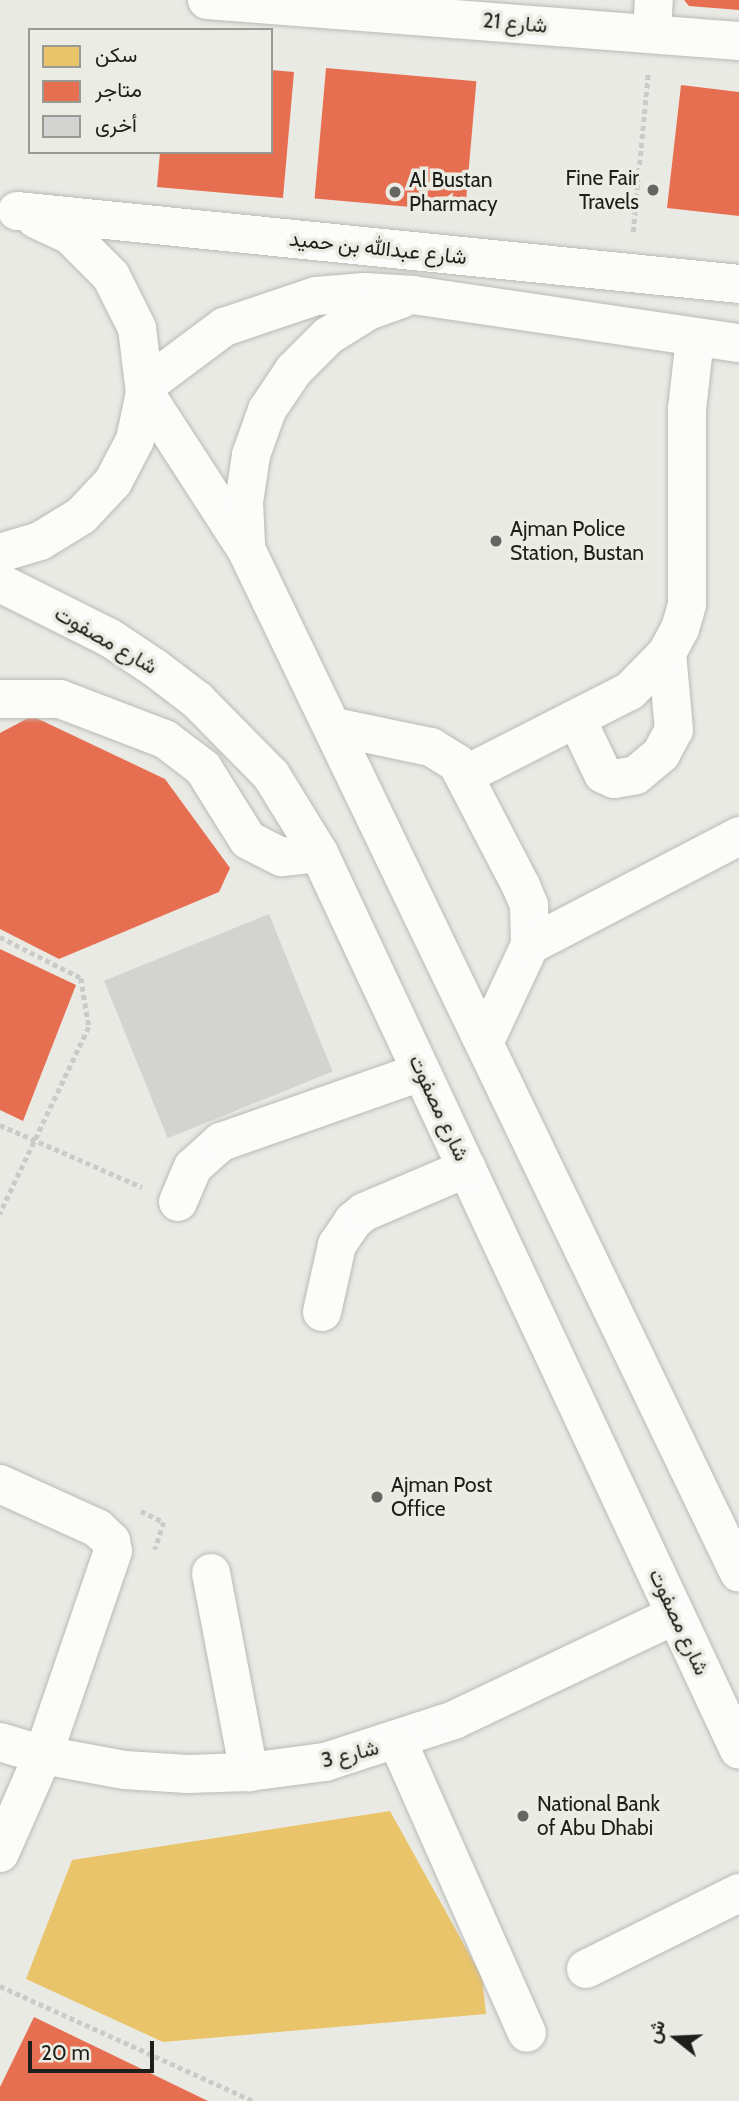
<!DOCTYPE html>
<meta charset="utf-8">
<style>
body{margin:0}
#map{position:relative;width:739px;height:2101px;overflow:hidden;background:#eaeae5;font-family:Cabin,Vazirmatn,sans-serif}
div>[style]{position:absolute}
.homes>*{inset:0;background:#e9c46a}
.shops>*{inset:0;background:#e76f51;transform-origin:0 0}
.building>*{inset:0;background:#d3d3d2;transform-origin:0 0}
.path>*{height:4.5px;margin-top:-2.25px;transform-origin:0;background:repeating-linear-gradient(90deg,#cacbc9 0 5px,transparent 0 8.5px)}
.roads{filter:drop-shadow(0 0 2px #b9b9b6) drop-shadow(0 0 2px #b9b9b6)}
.minor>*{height:38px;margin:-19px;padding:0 19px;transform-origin:19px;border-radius:19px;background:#fcfcfb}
.dots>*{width:19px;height:19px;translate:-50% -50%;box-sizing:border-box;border:4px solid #ebece3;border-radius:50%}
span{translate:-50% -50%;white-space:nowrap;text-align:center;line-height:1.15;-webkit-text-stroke:7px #ebece3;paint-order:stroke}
.street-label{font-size:21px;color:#1e1f1b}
.poi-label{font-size:21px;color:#1e1f1b}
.right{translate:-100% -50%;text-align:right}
.left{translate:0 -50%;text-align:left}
.legend{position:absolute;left:28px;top:28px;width:245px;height:126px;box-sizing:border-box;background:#ebece3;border:2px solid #999a93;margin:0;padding:9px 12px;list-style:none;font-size:21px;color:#1e1f1b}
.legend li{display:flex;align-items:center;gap:14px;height:35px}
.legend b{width:35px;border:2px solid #999a93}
.north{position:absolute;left:641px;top:2003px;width:70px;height:70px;-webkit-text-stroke:5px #ebece3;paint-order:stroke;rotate:288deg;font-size:19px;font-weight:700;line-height:28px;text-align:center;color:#1e1f1b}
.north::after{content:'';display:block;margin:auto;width:24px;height:32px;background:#1e1f1b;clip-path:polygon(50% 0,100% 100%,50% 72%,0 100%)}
.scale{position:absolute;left:28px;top:2041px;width:126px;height:32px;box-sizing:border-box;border:4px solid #1e1f1b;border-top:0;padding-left:9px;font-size:21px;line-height:24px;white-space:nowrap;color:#1e1f1b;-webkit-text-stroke:5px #ebece3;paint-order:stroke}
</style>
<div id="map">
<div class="homes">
<div style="clip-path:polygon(390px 1811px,482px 1977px,486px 2014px,163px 2042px,26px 1979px,72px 1860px)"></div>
</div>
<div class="shops">
<div style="clip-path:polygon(684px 0,739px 0,739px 10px,689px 6px)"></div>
<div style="left:326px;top:68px;width:151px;height:131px;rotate:5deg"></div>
<div style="clip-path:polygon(271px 70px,294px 72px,283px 198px,157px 187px,160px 152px,271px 152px)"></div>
<div style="clip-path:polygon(681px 85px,739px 92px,739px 216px,667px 208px)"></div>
<div style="clip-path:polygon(32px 716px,165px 779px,230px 868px,219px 892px,59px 959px,0 929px,0 733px)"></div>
<div style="clip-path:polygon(0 949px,76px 985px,23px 1121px,0 1110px)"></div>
<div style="clip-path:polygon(34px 2017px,208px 2101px,0 2101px,0 2087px)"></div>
</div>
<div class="building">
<div style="left:269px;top:914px;width:170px;height:178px;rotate:68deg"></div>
</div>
<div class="path">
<div style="left:633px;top:232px;width:160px;rotate:-84.6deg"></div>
<div style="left:0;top:937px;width:91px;rotate:26.8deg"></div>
<div style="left:81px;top:978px;width:50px;rotate:80.7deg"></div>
<div style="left:89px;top:1027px;width:207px;rotate:115.5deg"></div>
<div style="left:0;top:1125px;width:155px;rotate:23.6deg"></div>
<div style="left:141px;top:1511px;width:25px;rotate:26deg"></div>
<div style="left:164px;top:1522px;width:29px;rotate:108deg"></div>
<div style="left:0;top:1986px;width:279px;rotate:24.4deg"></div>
</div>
<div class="roads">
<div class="minor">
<div style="left:207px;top:0;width:534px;rotate:4.41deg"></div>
<div style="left:652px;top:34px;width:34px;rotate:-87deg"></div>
<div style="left:17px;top:211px;width:726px;rotate:5.77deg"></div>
<div style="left:145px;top:386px;width:99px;rotate:-36.8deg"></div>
<div style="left:224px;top:327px;width:97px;rotate:-18.6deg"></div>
<div style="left:316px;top:296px;width:49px;rotate:-4.7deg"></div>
<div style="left:365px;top:292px;width:48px;rotate:3.6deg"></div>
<div style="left:413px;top:295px;width:330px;rotate:8.4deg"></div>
<div style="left:145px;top:393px;width:186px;rotate:57.1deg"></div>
<div style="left:246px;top:549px;width:1136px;rotate:64.29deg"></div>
<div style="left:246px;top:544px;width:42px;rotate:-92.7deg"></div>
<div style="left:244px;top:502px;width:48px;rotate:-81.5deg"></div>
<div style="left:251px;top:455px;width:48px;rotate:-70.4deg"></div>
<div style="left:267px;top:410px;width:48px;rotate:-56deg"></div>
<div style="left:294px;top:370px;width:48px;rotate:-45deg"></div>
<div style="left:328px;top:336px;width:47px;rotate:-32deg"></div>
<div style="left:368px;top:311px;width:37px;rotate:-20deg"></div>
<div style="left:0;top:553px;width:42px;rotate:-16.7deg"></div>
<div style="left:40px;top:541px;width:48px;rotate:-31.4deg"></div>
<div style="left:81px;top:516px;width:47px;rotate:-46.7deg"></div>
<div style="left:113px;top:482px;width:47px;rotate:-62.4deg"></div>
<div style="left:135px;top:440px;width:48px;rotate:-78deg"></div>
<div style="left:145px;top:393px;width:65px;rotate:-97deg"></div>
<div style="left:137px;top:328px;width:58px;rotate:-116.6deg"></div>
<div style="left:111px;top:276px;width:58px;rotate:-135deg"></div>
<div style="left:70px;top:235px;width:38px;rotate:-155deg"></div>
<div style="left:0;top:583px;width:123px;rotate:26.6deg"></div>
<div style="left:110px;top:638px;width:54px;rotate:33.7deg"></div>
<div style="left:155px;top:668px;width:53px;rotate:37.3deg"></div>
<div style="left:197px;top:700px;width:105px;rotate:45.4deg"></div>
<div style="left:271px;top:775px;width:92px;rotate:58.4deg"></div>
<div style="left:319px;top:853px;width:990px;rotate:64.91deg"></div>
<div style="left:0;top:699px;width:60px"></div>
<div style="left:60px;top:699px;width:112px;rotate:20.9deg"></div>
<div style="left:165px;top:739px;width:48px;rotate:37.3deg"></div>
<div style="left:203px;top:768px;width:85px;rotate:58deg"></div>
<div style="left:248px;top:840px;width:38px;rotate:27deg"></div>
<div style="left:282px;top:857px;width:37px;rotate:-6deg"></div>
<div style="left:577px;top:720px;width:60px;rotate:64.3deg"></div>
<div style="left:603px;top:774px;width:12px;rotate:24deg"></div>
<div style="left:614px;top:779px;width:22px;rotate:-10deg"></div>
<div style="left:636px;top:775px;width:33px;rotate:-40deg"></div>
<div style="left:661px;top:754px;width:27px;rotate:-62deg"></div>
<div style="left:674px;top:730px;width:77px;rotate:-95.2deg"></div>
<div style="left:335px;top:727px;width:98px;rotate:11.8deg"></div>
<div style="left:431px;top:747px;width:31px;rotate:32deg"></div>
<div style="left:457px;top:763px;width:139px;rotate:62.5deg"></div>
<div style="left:521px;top:886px;width:21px;rotate:67deg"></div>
<div style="left:529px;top:905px;width:40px;rotate:88.6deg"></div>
<div style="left:530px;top:945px;width:106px;rotate:115.1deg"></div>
<div style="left:467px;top:774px;width:183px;rotate:-27deg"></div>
<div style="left:630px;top:691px;width:53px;rotate:-45.8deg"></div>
<div style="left:667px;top:653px;width:27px;rotate:-62deg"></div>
<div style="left:680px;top:629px;width:26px;rotate:-74deg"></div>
<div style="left:687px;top:604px;width:195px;rotate:-90deg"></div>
<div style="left:687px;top:409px;width:70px;rotate:-83.5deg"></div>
<div style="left:530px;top:945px;width:236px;rotate:-27.5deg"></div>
<div style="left:178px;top:1202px;width:38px;rotate:-67deg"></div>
<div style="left:193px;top:1167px;width:38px;rotate:-42deg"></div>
<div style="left:221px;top:1142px;width:212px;rotate:-19.3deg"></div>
<div style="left:322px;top:1312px;width:69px;rotate:-77.4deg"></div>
<div style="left:337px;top:1245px;width:29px;rotate:-56deg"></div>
<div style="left:353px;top:1221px;width:14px;rotate:-39deg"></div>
<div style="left:364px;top:1212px;width:112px;rotate:-23.1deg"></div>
<div style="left:0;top:1484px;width:107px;rotate:24.4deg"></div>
<div style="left:97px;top:1528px;width:19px;rotate:43deg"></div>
<div style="left:111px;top:1541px;width:10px;rotate:79deg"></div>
<div style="left:113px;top:1551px;width:216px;rotate:108.9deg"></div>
<div style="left:43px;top:1755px;width:107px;rotate:113.7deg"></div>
<div style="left:211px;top:1573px;width:203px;rotate:79.2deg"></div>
<div style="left:0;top:1742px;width:45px;rotate:16.8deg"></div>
<div style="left:43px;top:1755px;width:83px;rotate:10.4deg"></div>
<div style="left:125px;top:1770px;width:62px;rotate:3.7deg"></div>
<div style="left:187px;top:1774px;width:62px;rotate:-1.8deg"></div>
<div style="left:249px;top:1772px;width:77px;rotate:-7.5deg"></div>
<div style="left:325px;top:1762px;width:136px;rotate:-18deg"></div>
<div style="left:454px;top:1720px;width:245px;rotate:-25.4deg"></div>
<div style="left:398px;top:1742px;width:318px;rotate:66.1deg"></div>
<div style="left:586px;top:1969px;width:171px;rotate:-26.4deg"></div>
</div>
</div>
<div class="dots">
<div style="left:653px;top:190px;background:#656662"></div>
<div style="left:395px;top:192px;background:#656662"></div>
<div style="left:496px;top:541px;background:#656662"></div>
<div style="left:377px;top:1497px;background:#656662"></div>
<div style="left:523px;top:1816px;background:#656662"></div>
</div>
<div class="street-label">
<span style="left:515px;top:23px;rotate:5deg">شارع 21</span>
<span style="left:378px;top:248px;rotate:6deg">شارع عبدالله بن حميد</span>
<span style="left:106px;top:640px;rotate:30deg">شارع مصفوت</span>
<span style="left:439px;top:1108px;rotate:65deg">شارع مصفوت</span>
<span style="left:679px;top:1622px;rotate:65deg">شارع مصفوت</span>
<span style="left:350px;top:1754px;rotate:-14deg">شارع 3</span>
</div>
<div class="poi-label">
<span class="right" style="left:639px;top:190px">Fine Fair<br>Travels</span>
<span class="left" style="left:409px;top:192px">Al Bustan<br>Pharmacy</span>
<span class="left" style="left:510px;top:541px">Ajman Police<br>Station, Bustan</span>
<span class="left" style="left:391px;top:1497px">Ajman Post<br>Office</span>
<span class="left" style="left:537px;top:1816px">National Bank<br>of Abu Dhabi</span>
</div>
<ul class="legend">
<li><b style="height:19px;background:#e9c46a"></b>سكن</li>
<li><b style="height:19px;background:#e76f51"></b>متاجر</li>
<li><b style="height:19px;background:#d3d3d2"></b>أخرى</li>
</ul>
<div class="north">ش</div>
<div class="scale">20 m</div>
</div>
